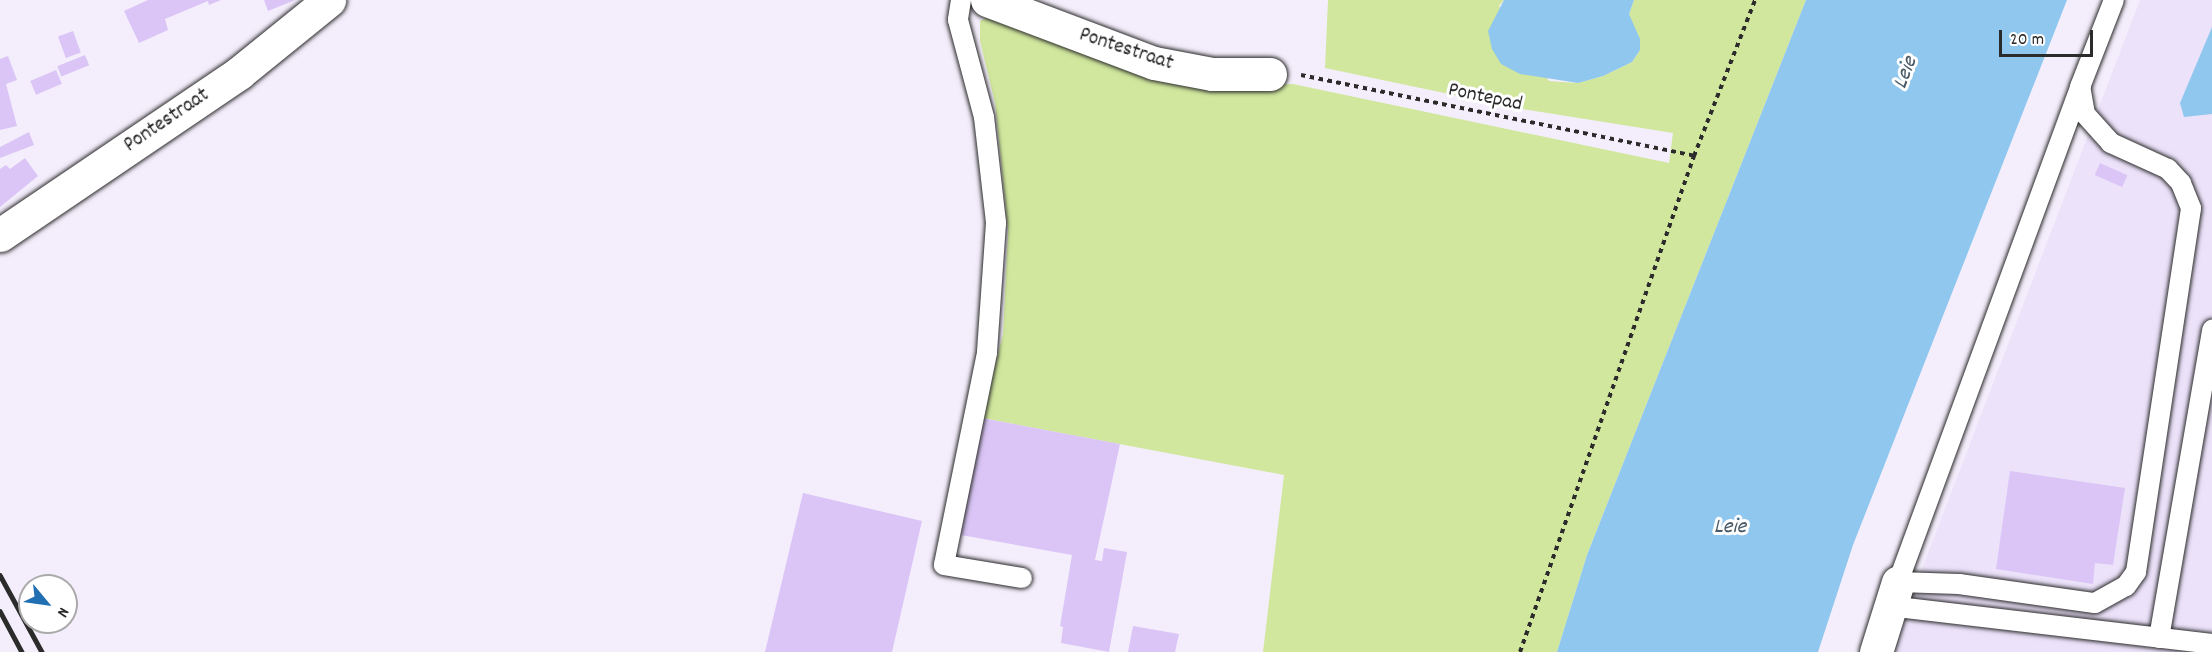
<!DOCTYPE html>
<style>
body{margin:0}
#map{position:relative;width:2212px;height:652px;overflow:hidden;background:#f4eefc;font-family:Dekko,sans-serif}
div>[style]{position:absolute}
.built>*{inset:0;background:#ece2fa}
.green>*{inset:0;background:#d0e79d}
.water>*{inset:0;background:#90c7ef}
.building>*{inset:0;background:#dac5f6;transform-origin:0 0}
.path>*{height:4px;margin-top:-2px;transform-origin:0;background:repeating-linear-gradient(90deg,#2b2b2b 0 4.5px,transparent 0 9px)}
.roads{filter:drop-shadow(0 0 2px #2b2b2b) drop-shadow(0 0 2px #2b2b2b)}
.lane>*{height:20px;margin:-10px;padding:0 10px;transform-origin:10px;border-radius:10px;background:#fff}
.street>*{height:33px;margin:-16.5px;padding:0 16.5px;transform-origin:16.5px;border-radius:16.5px;background:#fff}
.rail>*{height:4.5px;margin:-2.25px;padding:0 2.25px;transform-origin:2.25px;border-radius:2.25px;background:#2b2b2b}
span{translate:-50% -50%;white-space:nowrap;text-align:center;line-height:1.15;-webkit-text-stroke:6px #fff;paint-order:stroke}
.street-label{font-size:21px;color:#2b2b2b}
.water-label{font-size:22px;color:#495a66;font-style:italic}
.north{position:absolute;left:18px;top:574px;width:60px;height:60px;box-sizing:border-box;background:#fff;border:2px solid #aaa;border-radius:50%;rotate:119deg;font-size:16px;font-weight:700;line-height:24px;text-align:center;color:#2b2b2b}
.north::after{content:'';display:block;margin:auto;width:21px;height:27px;background:#1f6fb2;clip-path:polygon(50% 0,100% 100%,50% 72%,0 100%)}
.scale{position:absolute;left:1999px;top:30px;width:94px;height:27px;box-sizing:border-box;border:3px solid #2b2b2b;border-top:0;padding-left:8px;font-size:18px;line-height:21px;white-space:nowrap;color:#2b2b2b;-webkit-text-stroke:4px #fff;paint-order:stroke}
</style>
<div id="map">
<div class="built">
<div style="clip-path:polygon(2140px 0,2212px 0,2212px 652px,1890px 652px)"></div>
</div>
<div class="green">
<div style="clip-path:polygon(1328px 0,1504px 0,1499px 6px,1549px 81px,1578px 83px,1603px 76px,1632px 62px,1640px 50px,1629px 14px,1634px 0,1806px 0,1587px 555px,1557px 652px,1263px 652px,1284px 475px,982px 418px,1003px 334px,1008px 231px,995px 103px,980px 41px,980px 21px,993px 15px,1100px 60px,1178px 85px,1293px 84px,1669px 163px,1673px 133px,1516px 108px,1325px 68px)"></div>
</div>
<div class="water">
<div style="clip-path:polygon(1504px 0,1634px 0,1629px 14px,1640px 39px,1640px 50px,1632px 62px,1603px 76px,1578px 83px,1520px 74px,1501px 64px,1492px 49px,1488px 31px)"></div>
<div style="clip-path:polygon(1806px 0,2067px 0,1853px 545px,1818px 652px,1557px 652px,1587px 555px)"></div>
<div style="clip-path:polygon(2212px 27px,2212px 114px,2184px 117px,2180px 103px)"></div>
</div>
<div class="building">
<div style="clip-path:polygon(148px 0,221px 0,209px 5px,208px 1px,165px 19px,168px 30px,139px 43px,124px 11px)"></div>
<div style="clip-path:polygon(264px 0,295px 0,268px 11px)"></div>
<div style="left:73px;top:31px;width:23px;height:16px;rotate:70deg"></div>
<div style="left:85px;top:55px;width:11px;height:30px;rotate:68deg"></div>
<div style="clip-path:polygon(8px 56px,17px 80px,6px 84px,17px 126px,0 130px,0 59px)"></div>
<div style="left:56px;top:70px;width:15px;height:28px;rotate:67deg"></div>
<div style="clip-path:polygon(29px 132px,34px 145px,0 158px,0 147px)"></div>
<div style="clip-path:polygon(25px 158px,38px 176px,0 207px,0 169px,6px 165px,10px 169px)"></div>
<div style="left:2100px;top:163px;width:30px;height:13px;rotate:24deg"></div>
<div style="clip-path:polygon(982px 418px,1120px 444px,1095px 560px,1102px 561px,1104px 548px,1127px 552px,1109px 652px,1061px 643px,1063px 627px,1060px 626px,1072px 555px,961px 535px)"></div>
<div style="clip-path:polygon(2010px 471px,2125px 488px,2113px 565px,2095px 563px,2093px 584px,1996px 569px)"></div>
<div style="clip-path:polygon(803px 493px,922px 521px,892px 652px,765px 652px)"></div>
<div style="clip-path:polygon(1133px 626px,1179px 634px,1175px 652px,1128px 652px)"></div>
</div>
<div class="path">
<div style="left:1301px;top:75px;width:401px;rotate:11.6deg"></div>
<div style="left:1520px;top:652px;width:526px;rotate:-70.67deg"></div>
<div style="left:1694px;top:156px;width:168px;rotate:-68.6deg"></div>
</div>
<div class="roads">
<div class="lane">
<div style="left:961px;top:0;width:20px;rotate:99deg"></div>
<div style="left:958px;top:20px;width:100px;rotate:75deg"></div>
<div style="left:984px;top:117px;width:107px;rotate:83.5deg"></div>
<div style="left:996px;top:223px;width:130px;rotate:94deg"></div>
<div style="left:987px;top:353px;width:216px;rotate:101.5deg"></div>
<div style="left:944px;top:565px;width:79px;rotate:9.5deg"></div>
<div style="left:2081px;top:85px;width:530px;rotate:110.21deg"></div>
<div style="left:1898px;top:582px;width:61px;rotate:1.9deg"></div>
<div style="left:1959px;top:584px;width:137px;rotate:8deg"></div>
<div style="left:2095px;top:603px;width:35px;rotate:-29deg"></div>
<div style="left:2126px;top:586px;width:17px;rotate:-54deg"></div>
<div style="left:2136px;top:572px;width:368px;rotate:-81.4deg"></div>
<div style="left:2191px;top:208px;width:27px;rotate:-112deg"></div>
<div style="left:2181px;top:183px;width:19px;rotate:-133deg"></div>
<div style="left:2168px;top:169px;width:63px;rotate:-155.5deg"></div>
<div style="left:2111px;top:143px;width:39px;rotate:-132deg"></div>
<div style="left:2085px;top:114px;width:27px;rotate:-100deg"></div>
<div style="left:2080px;top:87px;width:93px;rotate:-68.7deg"></div>
<div style="left:1889px;top:606px;width:325px;rotate:6.7deg"></div>
<div style="left:2159px;top:638px;width:313px;rotate:-80.2deg"></div>
</div>
<div class="street">
<div style="left:987px;top:0;width:178px;rotate:20.7deg"></div>
<div style="left:1154px;top:63px;width:59px;rotate:10.7deg"></div>
<div style="left:1212px;top:74px;width:58px"></div>
<div style="left:0;top:235px;width:289px;rotate:-34.1deg"></div>
<div style="left:239px;top:73px;width:116px;rotate:-39deg"></div>
<div style="left:1876px;top:652px;width:73px;rotate:-72.6deg"></div>
</div>
</div>
<div class="rail">
<div style="left:0;top:575px;width:88px;rotate:61.4deg"></div>
<div style="left:0;top:611px;width:47px;rotate:61.8deg"></div>
</div>
<div class="street-label">
<span style="left:1126px;top:50px;rotate:18deg">Pontestraat</span>
<span style="left:1485px;top:98px;rotate:12deg">Pontepad</span>
<span style="left:167px;top:121px;rotate:-34deg">Pontestraat</span>
</div>
<div class="water-label">
<span style="left:1906px;top:73px;rotate:-69deg">Leie</span>
<span style="left:1730px;top:528px">Leie</span>
</div>
<div class="north">N</div>
<div class="scale">20 m</div>
</div>
